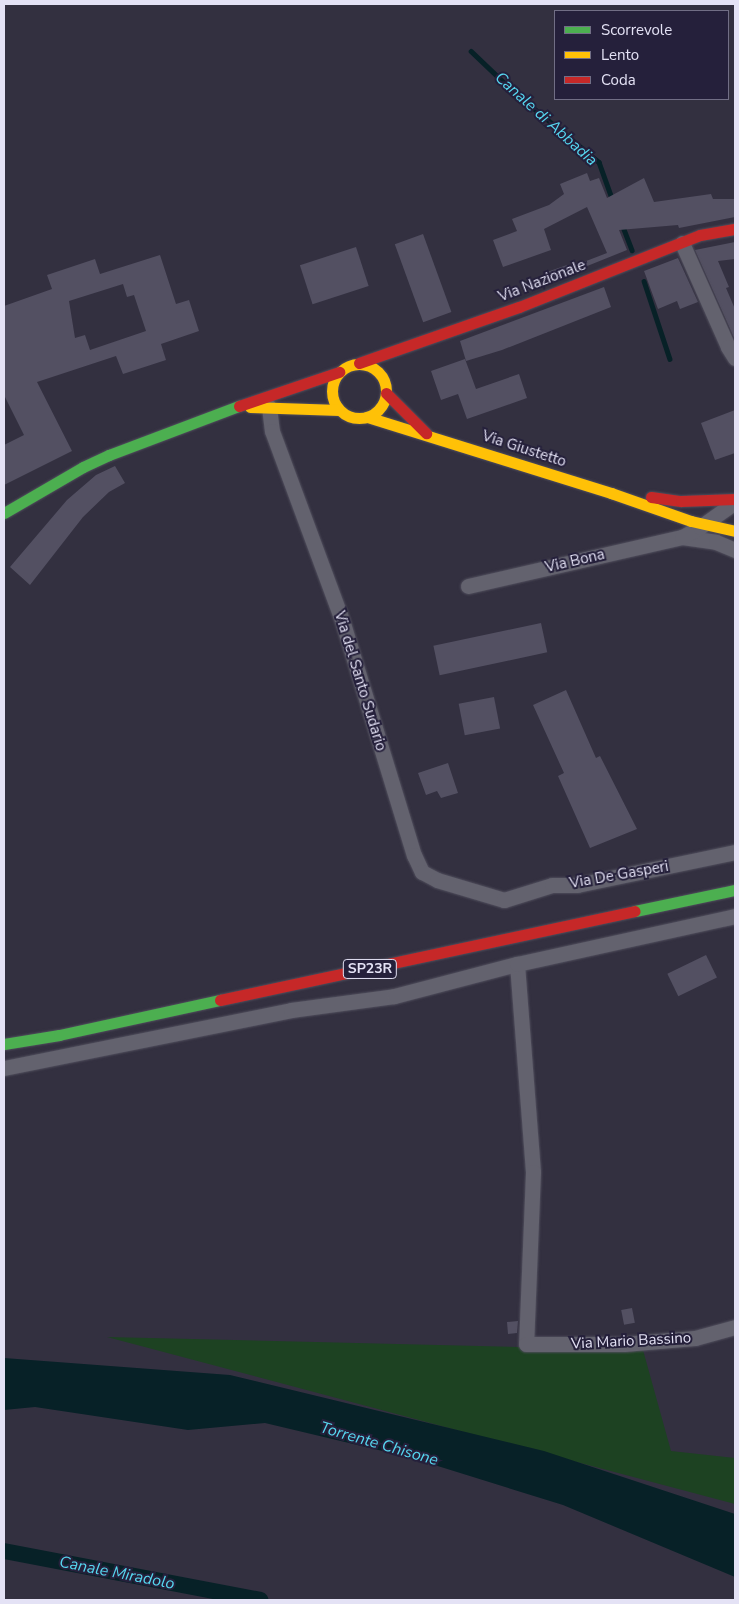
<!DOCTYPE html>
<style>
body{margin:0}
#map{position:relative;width:739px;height:1604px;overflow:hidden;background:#333040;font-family:"Nunito Sans",sans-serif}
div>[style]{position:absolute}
.green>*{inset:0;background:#1d4222}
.water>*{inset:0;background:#072127}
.stream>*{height:4.5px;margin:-2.25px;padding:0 2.25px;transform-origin:2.25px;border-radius:2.25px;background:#072127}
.canal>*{height:16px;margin:-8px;padding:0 8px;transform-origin:8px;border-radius:8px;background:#072127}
.building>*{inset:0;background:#535062;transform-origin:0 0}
.roads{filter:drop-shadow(0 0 1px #504e5c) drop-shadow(0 0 1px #504e5c)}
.street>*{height:15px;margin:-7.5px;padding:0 7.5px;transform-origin:7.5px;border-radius:7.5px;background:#63626e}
.fast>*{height:11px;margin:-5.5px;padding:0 5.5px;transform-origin:5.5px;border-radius:5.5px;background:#4caf50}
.slow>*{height:11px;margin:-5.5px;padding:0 5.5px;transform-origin:5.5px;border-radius:5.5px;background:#ffc107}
.slow>.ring{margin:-5.5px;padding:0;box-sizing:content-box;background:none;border:11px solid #ffc107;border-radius:50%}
.jam>*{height:11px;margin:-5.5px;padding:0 5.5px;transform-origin:5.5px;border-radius:5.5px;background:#c62828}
span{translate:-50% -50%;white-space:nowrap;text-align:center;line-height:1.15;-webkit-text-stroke:4px #25203b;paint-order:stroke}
.shield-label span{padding:1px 4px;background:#25203b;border:1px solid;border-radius:4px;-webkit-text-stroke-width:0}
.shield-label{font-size:14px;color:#e4e2f5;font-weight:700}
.street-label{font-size:15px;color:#e4e2f5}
.water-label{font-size:16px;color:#56d7f0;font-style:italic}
.frame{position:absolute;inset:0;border:5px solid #e4e2f5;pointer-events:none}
.legend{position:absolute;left:554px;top:10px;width:175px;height:90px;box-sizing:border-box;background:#25203b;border:1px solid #716e85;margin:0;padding:6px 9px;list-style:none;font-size:15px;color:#e4e2f5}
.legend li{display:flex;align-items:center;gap:10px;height:25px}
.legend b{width:25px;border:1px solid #716e85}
</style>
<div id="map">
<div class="green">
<div style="clip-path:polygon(107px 1337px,643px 1350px,671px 1451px,735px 1458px,735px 1504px)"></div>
</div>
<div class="water">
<div style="clip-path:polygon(4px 1358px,230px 1375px,544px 1451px,735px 1514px,735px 1577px,563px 1505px,412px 1458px,265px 1423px,188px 1430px,35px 1407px,4px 1410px)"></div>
</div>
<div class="stream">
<div style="left:471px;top:51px;width:59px;rotate:43.6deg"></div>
<div style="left:514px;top:92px;width:110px;rotate:39.5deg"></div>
<div style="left:599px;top:162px;width:41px;rotate:70.3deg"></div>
<div style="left:622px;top:224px;width:28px;rotate:69deg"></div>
<div style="left:644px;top:281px;width:82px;rotate:71.6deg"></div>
</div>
<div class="canal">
<div style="left:4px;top:1551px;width:261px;rotate:10.8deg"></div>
</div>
<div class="building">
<div style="clip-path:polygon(587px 173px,590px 181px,599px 178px,607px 198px,644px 178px,654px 202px,711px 194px,713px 199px,735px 199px,735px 217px,679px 228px,678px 225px,619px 230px,627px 250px,550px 281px,547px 272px,567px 265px,568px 268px,607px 253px,587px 207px,544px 229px,551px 250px,503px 267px,493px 240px,517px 231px,512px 219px,549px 205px,564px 194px,560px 184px)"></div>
<div style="left:423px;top:234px;width:83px;height:30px;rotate:70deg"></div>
<div style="clip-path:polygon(735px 242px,735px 259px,718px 261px,729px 287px,726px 288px,735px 309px,735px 340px,695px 250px)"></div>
<div style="left:356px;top:247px;width:41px;height:59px;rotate:72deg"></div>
<div style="clip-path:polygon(evenodd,160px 255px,176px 304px,189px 300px,199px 331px,161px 344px,166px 360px,123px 374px,116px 356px,37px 382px,72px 451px,4px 485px,4px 445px,24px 435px,4px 395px,4px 306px,52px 289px,47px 275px,95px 259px,100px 274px,160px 255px,123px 284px,127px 297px,134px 295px,146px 331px,90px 350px,85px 335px,75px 338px,69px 301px,123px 284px)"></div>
<div style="clip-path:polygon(678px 258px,698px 302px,680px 309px,677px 301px,658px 309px,644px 271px)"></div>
<div style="clip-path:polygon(604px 287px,611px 307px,502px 350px,466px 361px,460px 341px)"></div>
<div style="clip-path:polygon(465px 359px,476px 389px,519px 374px,527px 398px,467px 419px,458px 394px,441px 400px,431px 371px)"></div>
<div style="clip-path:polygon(735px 410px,735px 453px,715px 460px,701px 423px)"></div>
<div style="clip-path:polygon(115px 466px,125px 483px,109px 492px,83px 517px,30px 585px,10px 567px,67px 500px,96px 475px)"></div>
<div style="left:541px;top:623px;width:30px;height:110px;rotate:78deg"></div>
<div style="clip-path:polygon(566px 690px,596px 758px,600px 756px,637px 829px,590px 848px,558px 776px,564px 773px,533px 705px)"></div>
<div style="left:494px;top:697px;width:32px;height:36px;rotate:79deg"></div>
<div style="clip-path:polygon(448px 763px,458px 793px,441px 798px,437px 791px,426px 795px,418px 773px)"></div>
<div style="left:706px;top:955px;width:25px;height:43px;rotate:64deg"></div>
<div style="left:632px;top:1308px;width:15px;height:11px;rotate:79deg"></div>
<div style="clip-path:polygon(518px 1321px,517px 1333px,508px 1334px,507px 1322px)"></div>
</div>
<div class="roads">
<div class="street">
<div style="left:682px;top:243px;width:114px;rotate:66.1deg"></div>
<div style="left:728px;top:347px;width:13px;rotate:58deg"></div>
<div style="left:269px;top:407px;width:24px;rotate:83deg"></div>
<div style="left:272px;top:431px;width:202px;rotate:69.7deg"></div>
<div style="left:342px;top:620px;width:246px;rotate:73deg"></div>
<div style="left:414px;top:855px;width:19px;rotate:65deg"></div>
<div style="left:422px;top:872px;width:17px;rotate:28deg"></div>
<div style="left:437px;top:880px;width:70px;rotate:16.6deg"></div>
<div style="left:504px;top:900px;width:50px;rotate:-17.4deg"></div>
<div style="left:552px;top:885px;width:25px"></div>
<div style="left:577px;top:885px;width:161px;rotate:-11.8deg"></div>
<div style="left:682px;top:537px;width:34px;rotate:8deg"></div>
<div style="left:716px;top:542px;width:21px;rotate:23deg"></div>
<div style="left:468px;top:586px;width:220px;rotate:-12.9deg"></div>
<div style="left:682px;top:537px;width:21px;rotate:-29deg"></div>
<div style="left:700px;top:527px;width:43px;rotate:-35.5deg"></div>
<div style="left:517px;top:964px;width:209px;rotate:85.6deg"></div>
<div style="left:533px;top:1172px;width:172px;rotate:92.3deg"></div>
<div style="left:526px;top:1344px;width:98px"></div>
<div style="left:624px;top:1344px;width:71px;rotate:-4.8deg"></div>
<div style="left:695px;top:1338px;width:41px;rotate:-15.4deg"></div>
<div style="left:4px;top:1068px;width:293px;rotate:-11.4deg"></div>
<div style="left:291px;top:1010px;width:104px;rotate:-7.7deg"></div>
<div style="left:394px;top:996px;width:127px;rotate:-14.6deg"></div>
<div style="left:517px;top:964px;width:223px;rotate:-12.4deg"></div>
</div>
<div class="fast">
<div style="left:4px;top:513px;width:91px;rotate:-30.2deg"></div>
<div style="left:83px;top:467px;width:29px;rotate:-25deg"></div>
<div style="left:109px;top:455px;width:139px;rotate:-20.7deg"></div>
<div style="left:635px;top:911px;width:102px;rotate:-11.9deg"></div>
<div style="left:4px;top:1044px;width:56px;rotate:-9.3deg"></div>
<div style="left:59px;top:1035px;width:165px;rotate:-12.3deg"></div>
</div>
<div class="slow">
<div class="ring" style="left:332px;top:364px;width:43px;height:43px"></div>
<div style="left:250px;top:407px;width:89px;rotate:1.9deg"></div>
<div style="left:367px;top:417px;width:256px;rotate:17.3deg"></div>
<div style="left:611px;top:493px;width:85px;rotate:19.3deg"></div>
<div style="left:691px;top:521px;width:45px;rotate:12.8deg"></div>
</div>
<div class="jam">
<div style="left:359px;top:363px;width:170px;rotate:-19.3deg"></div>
<div style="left:519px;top:307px;width:195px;rotate:-21.7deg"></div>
<div style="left:700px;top:235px;width:36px;rotate:-10deg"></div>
<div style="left:386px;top:393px;width:57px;rotate:45deg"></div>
<div style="left:239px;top:406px;width:106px;rotate:-18.8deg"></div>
<div style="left:651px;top:497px;width:30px;rotate:8deg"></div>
<div style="left:681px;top:501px;width:54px;rotate:-2.1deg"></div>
<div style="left:220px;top:1000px;width:424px;rotate:-12.1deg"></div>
</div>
</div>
<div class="shield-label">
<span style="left:370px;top:969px">SP23R</span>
</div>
<div class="street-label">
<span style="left:542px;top:281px;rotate:-21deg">Via Nazionale</span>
<span style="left:524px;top:449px;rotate:18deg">Via Giustetto</span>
<span style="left:575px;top:561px;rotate:-13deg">Via Bona</span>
<span style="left:360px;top:681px;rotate:73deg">Via del Santo Sudario</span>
<span style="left:619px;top:875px;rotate:-10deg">Via De Gasperi</span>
<span style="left:631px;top:1341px;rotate:-3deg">Via Mario Bassino</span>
</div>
<div class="water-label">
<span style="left:546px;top:119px;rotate:42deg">Canale di Abbadia</span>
<span style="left:379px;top:1444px;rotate:16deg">Torrente Chisone</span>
<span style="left:117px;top:1573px;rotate:11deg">Canale Miradolo</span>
</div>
<div class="frame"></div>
<ul class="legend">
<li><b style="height:6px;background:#4caf50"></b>Scorrevole</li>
<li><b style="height:6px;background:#ffc107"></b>Lento</li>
<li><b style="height:6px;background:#c62828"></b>Coda</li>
</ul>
</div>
